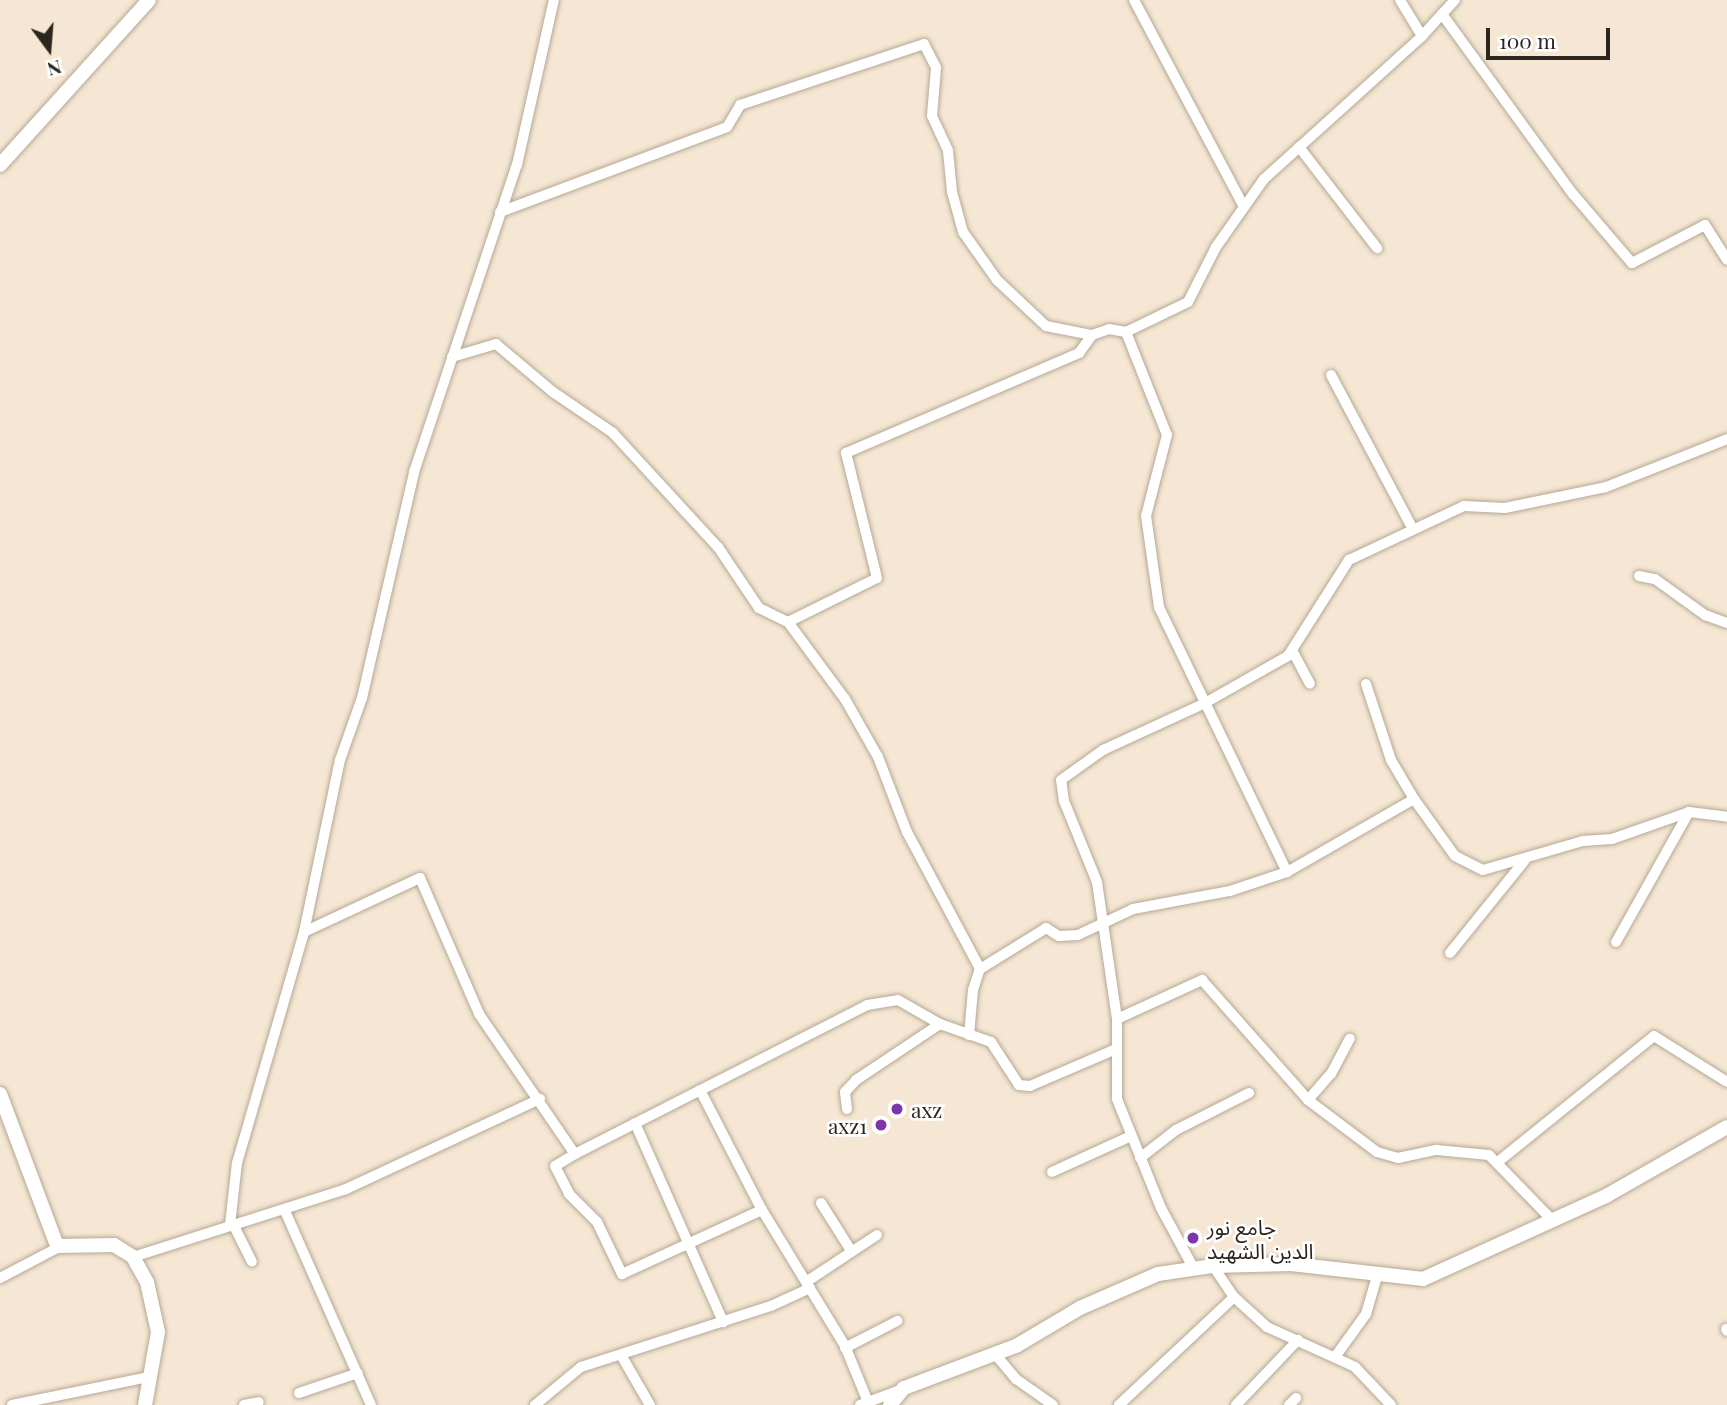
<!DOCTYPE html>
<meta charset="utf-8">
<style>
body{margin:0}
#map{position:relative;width:1727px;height:1405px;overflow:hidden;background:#f5e7d3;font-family:"Playfair Display","Noto Sans Arabic",serif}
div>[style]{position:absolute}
.roads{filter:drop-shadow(0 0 2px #b5a895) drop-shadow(0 0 2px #b5a895)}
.street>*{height:10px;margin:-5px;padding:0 5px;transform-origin:5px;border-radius:5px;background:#fff}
.secondary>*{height:14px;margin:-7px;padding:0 7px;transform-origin:7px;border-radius:7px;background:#fff}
.dots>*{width:19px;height:19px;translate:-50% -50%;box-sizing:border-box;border:4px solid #fff;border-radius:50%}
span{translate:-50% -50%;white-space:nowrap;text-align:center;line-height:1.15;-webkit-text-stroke:5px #fff;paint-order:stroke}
.poi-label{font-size:21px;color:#2b261e}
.left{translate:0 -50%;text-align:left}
.right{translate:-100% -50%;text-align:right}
.north{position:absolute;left:14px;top:14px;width:70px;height:70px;-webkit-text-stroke:5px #fff;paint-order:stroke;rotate:164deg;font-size:19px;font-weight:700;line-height:28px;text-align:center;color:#2b261e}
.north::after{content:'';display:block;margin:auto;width:24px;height:32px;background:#2b261e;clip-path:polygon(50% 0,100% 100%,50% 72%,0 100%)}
.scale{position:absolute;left:1486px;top:28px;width:124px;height:32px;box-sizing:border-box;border:4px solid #2b261e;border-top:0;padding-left:9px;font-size:21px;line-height:24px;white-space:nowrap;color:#2b261e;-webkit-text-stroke:5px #fff;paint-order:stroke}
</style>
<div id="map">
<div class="roads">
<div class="street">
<div style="left:1134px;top:0;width:234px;rotate:62deg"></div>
<div style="left:1400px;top:0;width:42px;rotate:58.6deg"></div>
<div style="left:1442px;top:14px;width:223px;rotate:54deg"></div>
<div style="left:1573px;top:194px;width:91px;rotate:49.5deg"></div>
<div style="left:1632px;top:263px;width:82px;rotate:-27.5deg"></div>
<div style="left:1705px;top:225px;width:41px;rotate:57.8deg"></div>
<div style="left:1299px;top:147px;width:128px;rotate:52.3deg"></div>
<div style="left:500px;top:212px;width:242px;rotate:-20.5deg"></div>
<div style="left:727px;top:127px;width:26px;rotate:-59deg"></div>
<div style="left:740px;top:105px;width:194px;rotate:-18.3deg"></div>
<div style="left:924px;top:44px;width:27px;rotate:63deg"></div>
<div style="left:936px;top:68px;width:48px;rotate:94.8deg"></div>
<div style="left:932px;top:116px;width:38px;rotate:65deg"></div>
<div style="left:948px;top:151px;width:41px;rotate:84.4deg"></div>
<div style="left:952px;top:192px;width:41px;rotate:74.6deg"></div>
<div style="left:963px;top:232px;width:59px;rotate:54.7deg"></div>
<div style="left:997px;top:280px;width:67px;rotate:43.2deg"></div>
<div style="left:1046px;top:326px;width:47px;rotate:11.1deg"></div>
<div style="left:452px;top:357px;width:46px;rotate:-16.5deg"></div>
<div style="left:496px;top:344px;width:75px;rotate:40.1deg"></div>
<div style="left:553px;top:392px;width:73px;rotate:34.3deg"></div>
<div style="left:613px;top:433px;width:155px;rotate:47.4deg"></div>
<div style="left:718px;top:547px;width:73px;rotate:56.1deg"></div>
<div style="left:759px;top:608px;width:32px;rotate:26deg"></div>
<div style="left:788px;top:622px;width:96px;rotate:53.5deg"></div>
<div style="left:845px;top:699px;width:67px;rotate:60.4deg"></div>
<div style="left:878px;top:757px;width:80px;rotate:68.9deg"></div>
<div style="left:907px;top:832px;width:155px;rotate:61.9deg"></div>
<div style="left:1331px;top:375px;width:174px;rotate:62deg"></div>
<div style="left:1639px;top:576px;width:16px;rotate:11deg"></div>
<div style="left:1655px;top:579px;width:62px;rotate:35.8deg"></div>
<div style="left:1705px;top:615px;width:23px;rotate:20deg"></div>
<div style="left:788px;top:622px;width:99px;rotate:-26.3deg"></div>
<div style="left:877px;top:578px;width:129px;rotate:-103.9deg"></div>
<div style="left:846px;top:453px;width:254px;rotate:-23.2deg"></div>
<div style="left:1079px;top:353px;width:22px;rotate:-54deg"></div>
<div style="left:1092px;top:335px;width:18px;rotate:-19deg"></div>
<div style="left:1109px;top:329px;width:17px;rotate:10deg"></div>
<div style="left:1292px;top:650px;width:38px;rotate:62deg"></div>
<div style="left:1366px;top:684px;width:80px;rotate:71.8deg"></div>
<div style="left:1391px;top:760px;width:45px;rotate:59.5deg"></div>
<div style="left:1287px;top:872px;width:294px;rotate:-115.8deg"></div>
<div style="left:1159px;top:607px;width:92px;rotate:-98.1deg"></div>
<div style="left:1146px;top:516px;width:84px;rotate:-75.5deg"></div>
<div style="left:1167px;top:435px;width:111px;rotate:-111.7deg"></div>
<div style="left:1126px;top:332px;width:69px;rotate:-25.8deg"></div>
<div style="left:1188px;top:302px;width:62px;rotate:-63deg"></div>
<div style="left:1216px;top:247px;width:83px;rotate:-54.8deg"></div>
<div style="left:1264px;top:179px;width:213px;rotate:-42.1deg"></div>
<div style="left:1422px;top:36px;width:49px;rotate:-47.5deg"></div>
<div style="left:304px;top:932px;width:128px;rotate:-25deg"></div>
<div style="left:420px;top:878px;width:148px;rotate:66.5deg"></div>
<div style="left:479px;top:1014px;width:170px;rotate:55.6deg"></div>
<div style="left:575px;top:1154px;width:328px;rotate:-27deg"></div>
<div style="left:867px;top:1005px;width:31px;rotate:-9deg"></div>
<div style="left:898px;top:1000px;width:48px;rotate:29.7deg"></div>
<div style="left:940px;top:1024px;width:54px;rotate:19.4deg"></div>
<div style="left:991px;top:1042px;width:51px;rotate:56.9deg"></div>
<div style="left:1019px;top:1085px;width:11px;rotate:5deg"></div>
<div style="left:1030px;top:1086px;width:94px;rotate:-23.3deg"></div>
<div style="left:1616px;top:942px;width:149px;rotate:-60.7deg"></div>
<div style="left:1450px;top:953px;width:119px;rotate:-51.1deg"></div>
<div style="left:1117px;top:1019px;width:94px;rotate:-24.6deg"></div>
<div style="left:1202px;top:980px;width:160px;rotate:48.5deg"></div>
<div style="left:1308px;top:1100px;width:86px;rotate:37deg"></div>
<div style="left:1377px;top:1152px;width:22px;rotate:16deg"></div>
<div style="left:1398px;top:1158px;width:40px;rotate:-12deg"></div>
<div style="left:1437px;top:1150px;width:52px;rotate:5.5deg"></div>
<div style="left:1489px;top:1155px;width:92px;rotate:45.9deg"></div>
<div style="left:969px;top:1035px;width:45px;rotate:-84.9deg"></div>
<div style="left:973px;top:990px;width:22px;rotate:-72deg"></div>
<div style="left:980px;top:969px;width:78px;rotate:-31.8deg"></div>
<div style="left:1046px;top:928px;width:15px;rotate:32deg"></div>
<div style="left:1059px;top:936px;width:19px;rotate:-3deg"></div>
<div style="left:1078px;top:935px;width:61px;rotate:-25.3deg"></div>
<div style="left:1133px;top:909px;width:99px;rotate:-10.5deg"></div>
<div style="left:1230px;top:891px;width:60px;rotate:-18.4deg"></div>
<div style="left:1287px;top:872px;width:146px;rotate:-29.9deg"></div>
<div style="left:1414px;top:799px;width:70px;rotate:54.3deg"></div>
<div style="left:1455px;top:856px;width:31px;rotate:27deg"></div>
<div style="left:1483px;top:870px;width:104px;rotate:-16.2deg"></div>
<div style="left:1583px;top:841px;width:29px;rotate:-4deg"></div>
<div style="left:1612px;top:839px;width:82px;rotate:-19.3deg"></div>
<div style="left:1689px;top:812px;width:38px;rotate:7deg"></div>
<div style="left:700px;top:1090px;width:135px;rotate:62.7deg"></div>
<div style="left:762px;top:1210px;width:159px;rotate:58.6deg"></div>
<div style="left:845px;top:1346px;width:61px;rotate:67.7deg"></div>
<div style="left:1308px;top:1100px;width:35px;rotate:-49deg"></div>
<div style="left:1331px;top:1074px;width:40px;rotate:-62deg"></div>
<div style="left:847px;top:1109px;width:17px;rotate:-97deg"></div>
<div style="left:845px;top:1092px;width:16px;rotate:-47deg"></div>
<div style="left:856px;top:1080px;width:101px;rotate:-33.7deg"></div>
<div style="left:635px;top:1123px;width:218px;rotate:66.1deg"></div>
<div style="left:575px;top:1154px;width:23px;rotate:149deg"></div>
<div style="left:555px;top:1166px;width:31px;rotate:63deg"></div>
<div style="left:569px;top:1194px;width:40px;rotate:45deg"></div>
<div style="left:597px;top:1222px;width:58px;rotate:64.3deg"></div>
<div style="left:622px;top:1274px;width:154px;rotate:-24.6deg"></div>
<div style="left:1140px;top:1158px;width:46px;rotate:-37.9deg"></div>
<div style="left:1176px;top:1130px;width:82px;rotate:-26.9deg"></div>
<div style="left:1499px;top:1161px;width:199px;rotate:-38.9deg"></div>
<div style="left:1654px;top:1036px;width:86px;rotate:32.2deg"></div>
<div style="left:1052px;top:1172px;width:87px;rotate:-24.5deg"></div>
<div style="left:821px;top:1203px;width:54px;rotate:57.8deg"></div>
<div style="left:285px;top:1211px;width:212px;rotate:66.1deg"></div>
<div style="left:233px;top:1224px;width:42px;rotate:63.4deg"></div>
<div style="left:230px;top:1225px;width:62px;rotate:-83.6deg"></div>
<div style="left:237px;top:1163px;width:241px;rotate:-73.8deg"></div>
<div style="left:304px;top:932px;width:176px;rotate:-78.2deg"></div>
<div style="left:340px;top:760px;width:66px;rotate:-70.5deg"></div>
<div style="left:362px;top:698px;width:232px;rotate:-77deg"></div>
<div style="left:414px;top:472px;width:324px;rotate:-71.5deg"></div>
<div style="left:517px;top:165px;width:169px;rotate:-77.4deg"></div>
<div style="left:133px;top:1257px;width:224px;rotate:-17.7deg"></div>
<div style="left:346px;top:1189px;width:214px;rotate:-24.9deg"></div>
<div style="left:1213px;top:1266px;width:37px;rotate:56deg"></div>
<div style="left:1234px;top:1297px;width:45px;rotate:42.3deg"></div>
<div style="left:1267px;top:1327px;width:97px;rotate:24.4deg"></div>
<div style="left:1355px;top:1367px;width:52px;rotate:46.5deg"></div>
<div style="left:1194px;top:1269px;width:69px;rotate:-118.4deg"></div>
<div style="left:1161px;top:1208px;width:118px;rotate:-112deg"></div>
<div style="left:1117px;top:1099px;width:80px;rotate:-90deg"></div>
<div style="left:1117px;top:1019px;width:138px;rotate:-98.3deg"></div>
<div style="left:1097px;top:882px;width:87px;rotate:-112.2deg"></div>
<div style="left:1064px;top:801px;width:21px;rotate:-98deg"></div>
<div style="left:1061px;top:780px;width:52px;rotate:-35.5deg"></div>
<div style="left:1103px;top:750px;width:112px;rotate:-24.7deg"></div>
<div style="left:1205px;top:703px;width:95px;rotate:-29.5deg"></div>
<div style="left:1288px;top:656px;width:114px;rotate:-57.6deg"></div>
<div style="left:1349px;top:560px;width:127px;rotate:-25.2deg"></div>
<div style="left:1464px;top:506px;width:41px;rotate:2.8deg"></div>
<div style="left:1505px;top:508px;width:103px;rotate:-11.7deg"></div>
<div style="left:1606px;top:487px;width:130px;rotate:-21.6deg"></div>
<div style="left:0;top:1278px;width:67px;rotate:-27.7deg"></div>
<div style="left:806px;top:1282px;width:85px;rotate:-33.5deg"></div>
<div style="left:1726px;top:1329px;width:2px;rotate:63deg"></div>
<div style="left:845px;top:1348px;width:59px;rotate:-27.4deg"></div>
<div style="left:995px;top:1354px;width:33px;rotate:50deg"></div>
<div style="left:1016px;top:1379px;width:45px;rotate:35.1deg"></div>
<div style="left:621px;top:1355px;width:58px;rotate:59.9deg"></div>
<div style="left:1335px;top:1357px;width:53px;rotate:-54.2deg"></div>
<div style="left:1366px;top:1314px;width:43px;rotate:-73.7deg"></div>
<div style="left:299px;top:1393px;width:62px;rotate:-18.7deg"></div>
<div style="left:12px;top:1405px;width:140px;rotate:-11.6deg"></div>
<div style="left:244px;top:1405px;width:15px;rotate:-11deg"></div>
<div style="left:535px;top:1405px;width:60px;rotate:-39.6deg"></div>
<div style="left:581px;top:1367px;width:200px;rotate:-17.8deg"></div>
<div style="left:771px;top:1306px;width:43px;rotate:-24.8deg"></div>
<div style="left:860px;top:1405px;width:46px;rotate:-20.4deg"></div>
<div style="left:1119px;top:1405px;width:158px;rotate:-43.2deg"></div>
<div style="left:1236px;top:1405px;width:90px;rotate:-46.4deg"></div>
<div style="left:1289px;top:1405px;width:10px;rotate:-45deg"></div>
</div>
<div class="secondary">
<div style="left:0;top:165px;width:222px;rotate:-47.9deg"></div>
<div style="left:0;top:1094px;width:162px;rotate:69.4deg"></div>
<div style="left:57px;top:1246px;width:57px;rotate:-1deg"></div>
<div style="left:114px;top:1245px;width:22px;rotate:32deg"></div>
<div style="left:133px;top:1257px;width:29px;rotate:61deg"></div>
<div style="left:147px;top:1282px;width:51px;rotate:77.6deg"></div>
<div style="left:158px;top:1332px;width:74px;rotate:100.1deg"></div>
<div style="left:890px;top:1405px;width:22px;rotate:-51deg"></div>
<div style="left:904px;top:1388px;width:120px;rotate:-20.6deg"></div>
<div style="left:1016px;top:1346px;width:74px;rotate:-30.7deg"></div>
<div style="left:1080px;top:1308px;width:85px;rotate:-23.6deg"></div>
<div style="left:1158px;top:1274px;width:56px;rotate:-8.3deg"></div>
<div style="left:1213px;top:1266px;width:78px;rotate:-1.5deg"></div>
<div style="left:1291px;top:1264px;width:133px;rotate:6.5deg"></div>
<div style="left:1423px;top:1279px;width:201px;rotate:-24.4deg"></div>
<div style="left:1606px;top:1196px;width:139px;rotate:-29.7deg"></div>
</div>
</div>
<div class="dots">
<div style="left:897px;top:1109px;background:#7c36a9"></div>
<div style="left:881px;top:1125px;background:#7c36a9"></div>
<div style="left:1193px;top:1238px;background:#7c36a9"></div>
</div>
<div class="poi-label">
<span class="left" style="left:911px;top:1109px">axz</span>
<span class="right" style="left:867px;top:1125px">axz1</span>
<span class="left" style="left:1207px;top:1238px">جامع نور<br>الدين الشهيد</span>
</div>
<div class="north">N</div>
<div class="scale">100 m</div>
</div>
